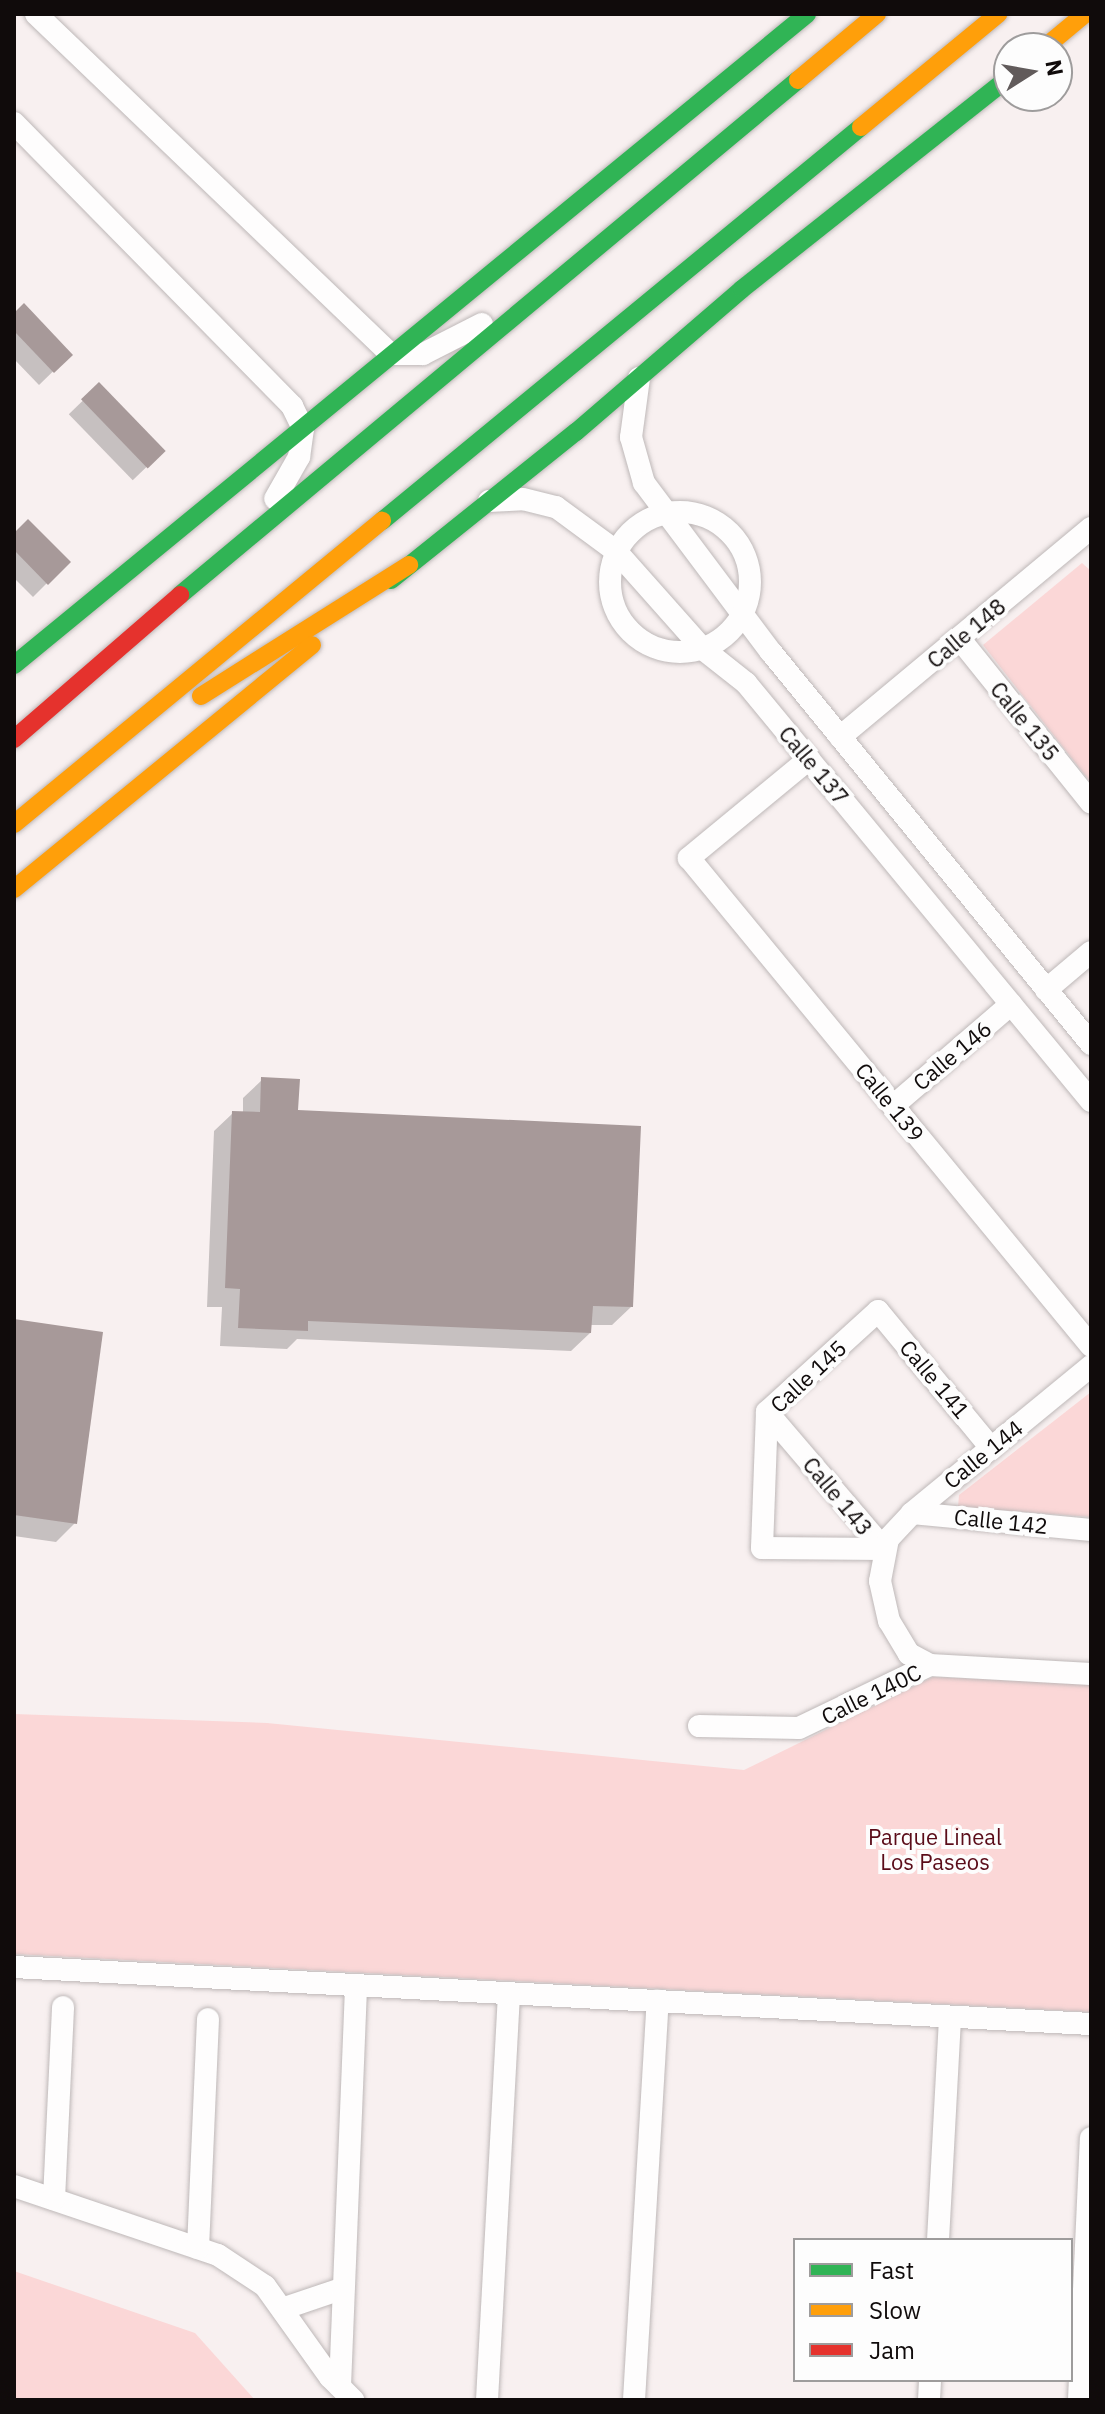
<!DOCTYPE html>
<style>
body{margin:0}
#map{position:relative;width:1105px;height:2414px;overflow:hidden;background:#f8f0f0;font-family:"IBM Plex Sans",sans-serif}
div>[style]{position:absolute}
.green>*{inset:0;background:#fbd7d7}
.shadow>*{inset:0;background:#0003;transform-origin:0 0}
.building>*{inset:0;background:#a79999;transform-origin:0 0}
.roads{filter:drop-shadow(0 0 2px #beb8b8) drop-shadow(0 0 2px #beb8b8)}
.street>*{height:22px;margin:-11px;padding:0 11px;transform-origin:11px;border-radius:11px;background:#fefdfd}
.street>.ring{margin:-11px;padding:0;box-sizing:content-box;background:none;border:22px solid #fefdfd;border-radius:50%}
.fast>*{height:18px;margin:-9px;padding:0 9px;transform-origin:9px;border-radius:9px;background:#30b455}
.slow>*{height:18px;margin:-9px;padding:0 9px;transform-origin:9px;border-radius:9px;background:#ff9f0a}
.jam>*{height:18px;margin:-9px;padding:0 9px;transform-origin:9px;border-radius:9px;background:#e5322d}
span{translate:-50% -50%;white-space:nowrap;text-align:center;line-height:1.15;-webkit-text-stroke:8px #fdfdfd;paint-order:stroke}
.street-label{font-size:22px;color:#100b0b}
.park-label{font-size:22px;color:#5a0c19}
.frame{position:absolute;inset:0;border:16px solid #100b0b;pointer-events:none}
.legend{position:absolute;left:793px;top:2238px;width:280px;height:144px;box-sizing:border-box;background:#fdfdfd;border:2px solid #9e9c9c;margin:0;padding:10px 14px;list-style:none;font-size:24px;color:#100b0b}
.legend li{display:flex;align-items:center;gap:16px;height:40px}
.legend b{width:40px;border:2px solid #9e9c9c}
.north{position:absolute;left:993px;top:32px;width:80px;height:80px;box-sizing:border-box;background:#fdfdfd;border:2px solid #9e9c9c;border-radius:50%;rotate:79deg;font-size:22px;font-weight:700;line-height:32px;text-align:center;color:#100b0b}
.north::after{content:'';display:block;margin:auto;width:28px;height:36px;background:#615b5b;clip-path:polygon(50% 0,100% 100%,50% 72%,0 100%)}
</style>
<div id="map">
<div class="green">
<div style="clip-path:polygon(1082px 563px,1091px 571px,1091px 783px,983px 645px)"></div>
<div style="clip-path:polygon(1091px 1392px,1091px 1517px,958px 1507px,959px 1495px)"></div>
<div style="clip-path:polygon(933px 1677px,1091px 1684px,1091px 2012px,14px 1954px,14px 1714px,267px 1723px,744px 1770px)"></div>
<div style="clip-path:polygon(14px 2271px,195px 2333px,255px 2400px,14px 2400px)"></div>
</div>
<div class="shadow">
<div style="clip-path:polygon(14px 316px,70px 355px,39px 385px,14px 359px)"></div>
<div style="left:99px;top:385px;width:92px;height:42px;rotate:46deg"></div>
<div style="clip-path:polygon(14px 536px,68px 562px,33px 597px,14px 578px)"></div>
<div style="clip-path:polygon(262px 1080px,296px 1112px,631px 1307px,612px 1325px,590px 1325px,590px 1333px,571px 1351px,297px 1339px,287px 1349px,220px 1346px,222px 1307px,207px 1307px,214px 1131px,233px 1113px,243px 1113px,243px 1098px)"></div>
<div style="clip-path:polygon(14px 1321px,75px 1523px,56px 1542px,14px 1536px)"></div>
</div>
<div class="building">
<div style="clip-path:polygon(24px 303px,73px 355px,54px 373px,14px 331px,14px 313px)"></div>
<div style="left:99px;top:382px;width:96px;height:25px;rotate:46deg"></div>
<div style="clip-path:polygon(28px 519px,71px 562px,48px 585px,14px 550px,14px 533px)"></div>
<div style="clip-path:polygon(261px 1077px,300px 1079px,298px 1110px,641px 1126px,633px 1307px,593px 1306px,591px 1333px,308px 1321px,308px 1331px,238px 1328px,240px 1289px,225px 1288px,232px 1111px,260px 1112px)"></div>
<div style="clip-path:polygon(14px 1319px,103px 1332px,77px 1524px,14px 1515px)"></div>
</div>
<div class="roads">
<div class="street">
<div style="left:36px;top:14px;width:491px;rotate:43.8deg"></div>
<div style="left:390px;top:354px;width:33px"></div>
<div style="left:423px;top:354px;width:66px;rotate:-27deg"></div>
<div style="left:14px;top:123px;width:397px;rotate:45.5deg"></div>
<div style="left:292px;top:406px;width:25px;rotate:64deg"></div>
<div style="left:303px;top:429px;width:28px;rotate:98deg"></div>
<div style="left:299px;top:457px;width:48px;rotate:119.7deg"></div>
<div style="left:639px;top:378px;width:60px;rotate:97.7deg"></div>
<div style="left:631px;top:437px;width:48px;rotate:74.2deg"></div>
<div style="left:644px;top:483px;width:211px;rotate:53.1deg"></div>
<div style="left:771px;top:652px;width:506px;rotate:50.77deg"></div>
<div style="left:489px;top:501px;width:34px;rotate:-3deg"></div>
<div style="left:523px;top:499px;width:34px;rotate:14deg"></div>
<div style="left:556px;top:507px;width:74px;rotate:36.3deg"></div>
<div style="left:616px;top:551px;width:131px;rotate:48.4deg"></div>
<div style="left:703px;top:649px;width:55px;rotate:38.3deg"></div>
<div style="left:746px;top:683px;width:542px;rotate:50.47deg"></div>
<div class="ring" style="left:610px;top:512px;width:118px;height:118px"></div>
<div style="left:959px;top:638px;width:211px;rotate:51.3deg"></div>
<div style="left:840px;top:737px;width:327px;rotate:-39.8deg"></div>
<div style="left:809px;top:759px;width:156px;rotate:140.5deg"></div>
<div style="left:689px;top:858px;width:632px;rotate:50.52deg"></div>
<div style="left:1046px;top:990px;width:59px;rotate:-40.2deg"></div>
<div style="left:893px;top:1106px;width:156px;rotate:-40.8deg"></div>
<div style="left:767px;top:1412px;width:180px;rotate:49.5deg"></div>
<div style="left:912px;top:1513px;width:180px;rotate:5.4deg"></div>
<div style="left:884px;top:1549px;width:122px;rotate:-179.5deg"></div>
<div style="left:762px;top:1548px;width:136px;rotate:-87.9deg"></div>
<div style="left:767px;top:1412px;width:150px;rotate:-42.3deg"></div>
<div style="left:878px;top:1311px;width:178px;rotate:50.5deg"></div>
<div style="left:930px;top:1665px;width:24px;rotate:-152deg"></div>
<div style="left:909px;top:1654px;width:39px;rotate:-121deg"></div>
<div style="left:889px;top:1621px;width:41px;rotate:-102.7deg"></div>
<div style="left:880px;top:1581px;width:43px;rotate:-79.2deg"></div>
<div style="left:888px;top:1539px;width:35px;rotate:-47deg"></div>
<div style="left:912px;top:1513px;width:232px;rotate:-39.4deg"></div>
<div style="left:699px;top:1726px;width:100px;rotate:1.1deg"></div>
<div style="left:799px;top:1728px;width:145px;rotate:-25.7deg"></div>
<div style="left:930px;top:1665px;width:161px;rotate:3.2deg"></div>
<div style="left:14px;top:1967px;width:1079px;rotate:3.03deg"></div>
<div style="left:14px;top:2186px;width:215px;rotate:18.7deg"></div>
<div style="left:218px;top:2255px;width:56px;rotate:33.4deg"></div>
<div style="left:265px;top:2286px;width:112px;rotate:54.5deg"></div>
<div style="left:330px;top:2377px;width:33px;rotate:45deg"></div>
<div style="left:54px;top:2199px;width:192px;rotate:-87.3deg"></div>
<div style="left:938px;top:2240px;width:223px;rotate:-86.9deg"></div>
<div style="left:198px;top:2248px;width:229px;rotate:-87.5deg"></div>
<div style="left:282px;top:2309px;width:65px;rotate:-18.7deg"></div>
<div style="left:340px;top:2386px;width:401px;rotate:-87.7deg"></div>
<div style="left:487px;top:2400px;width:407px;rotate:-86.9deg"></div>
<div style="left:634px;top:2400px;width:400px;rotate:-86.6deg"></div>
<div style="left:929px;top:2400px;width:20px;rotate:-87deg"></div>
<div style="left:1079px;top:2400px;width:262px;rotate:-87.4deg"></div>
</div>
<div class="fast">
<div style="left:382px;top:521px;width:620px;rotate:-39.44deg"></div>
<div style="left:391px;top:580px;width:237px;rotate:-38.7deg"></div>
<div style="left:576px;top:432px;width:219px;rotate:-40.7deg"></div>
<div style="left:742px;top:289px;width:341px;rotate:-38.4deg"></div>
<div style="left:180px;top:595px;width:804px;rotate:-39.81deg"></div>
<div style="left:14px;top:665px;width:1026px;rotate:-39.38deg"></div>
</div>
<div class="slow">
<div style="left:1044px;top:48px;width:53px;rotate:-39.7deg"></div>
<div style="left:798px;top:80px;width:103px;rotate:-39.9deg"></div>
<div style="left:861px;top:127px;width:178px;rotate:-39.5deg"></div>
<div style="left:201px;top:696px;width:246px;rotate:-32.2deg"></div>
<div style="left:14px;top:824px;width:477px;rotate:-39.5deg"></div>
<div style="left:14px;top:889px;width:385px;rotate:-39.3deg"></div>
</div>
<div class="jam">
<div style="left:14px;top:739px;width:220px;rotate:-40.9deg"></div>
</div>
</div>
<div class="street-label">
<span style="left:966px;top:633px;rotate:-40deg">Calle 148</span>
<span style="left:1025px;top:721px;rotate:51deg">Calle 135</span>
<span style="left:814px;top:765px;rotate:50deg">Calle 137</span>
<span style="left:952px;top:1055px;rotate:-40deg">Calle 146</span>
<span style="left:890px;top:1102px;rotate:51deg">Calle 139</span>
<span style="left:808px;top:1376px;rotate:-43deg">Calle 145</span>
<span style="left:935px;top:1379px;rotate:50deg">Calle 141</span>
<span style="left:983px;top:1454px;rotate:-39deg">Calle 144</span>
<span style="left:838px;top:1496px;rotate:50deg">Calle 143</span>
<span style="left:1001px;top:1521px;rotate:6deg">Calle 142</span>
<span style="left:871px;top:1694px;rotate:-26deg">Calle 140C</span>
</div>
<div class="park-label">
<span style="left:935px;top:1849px">Parque Lineal<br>Los Paseos</span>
</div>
<div class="frame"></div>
<ul class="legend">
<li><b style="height:10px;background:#30b455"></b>Fast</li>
<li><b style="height:10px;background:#ff9f0a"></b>Slow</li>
<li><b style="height:10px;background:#e5322d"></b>Jam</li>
</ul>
<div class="north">N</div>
</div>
